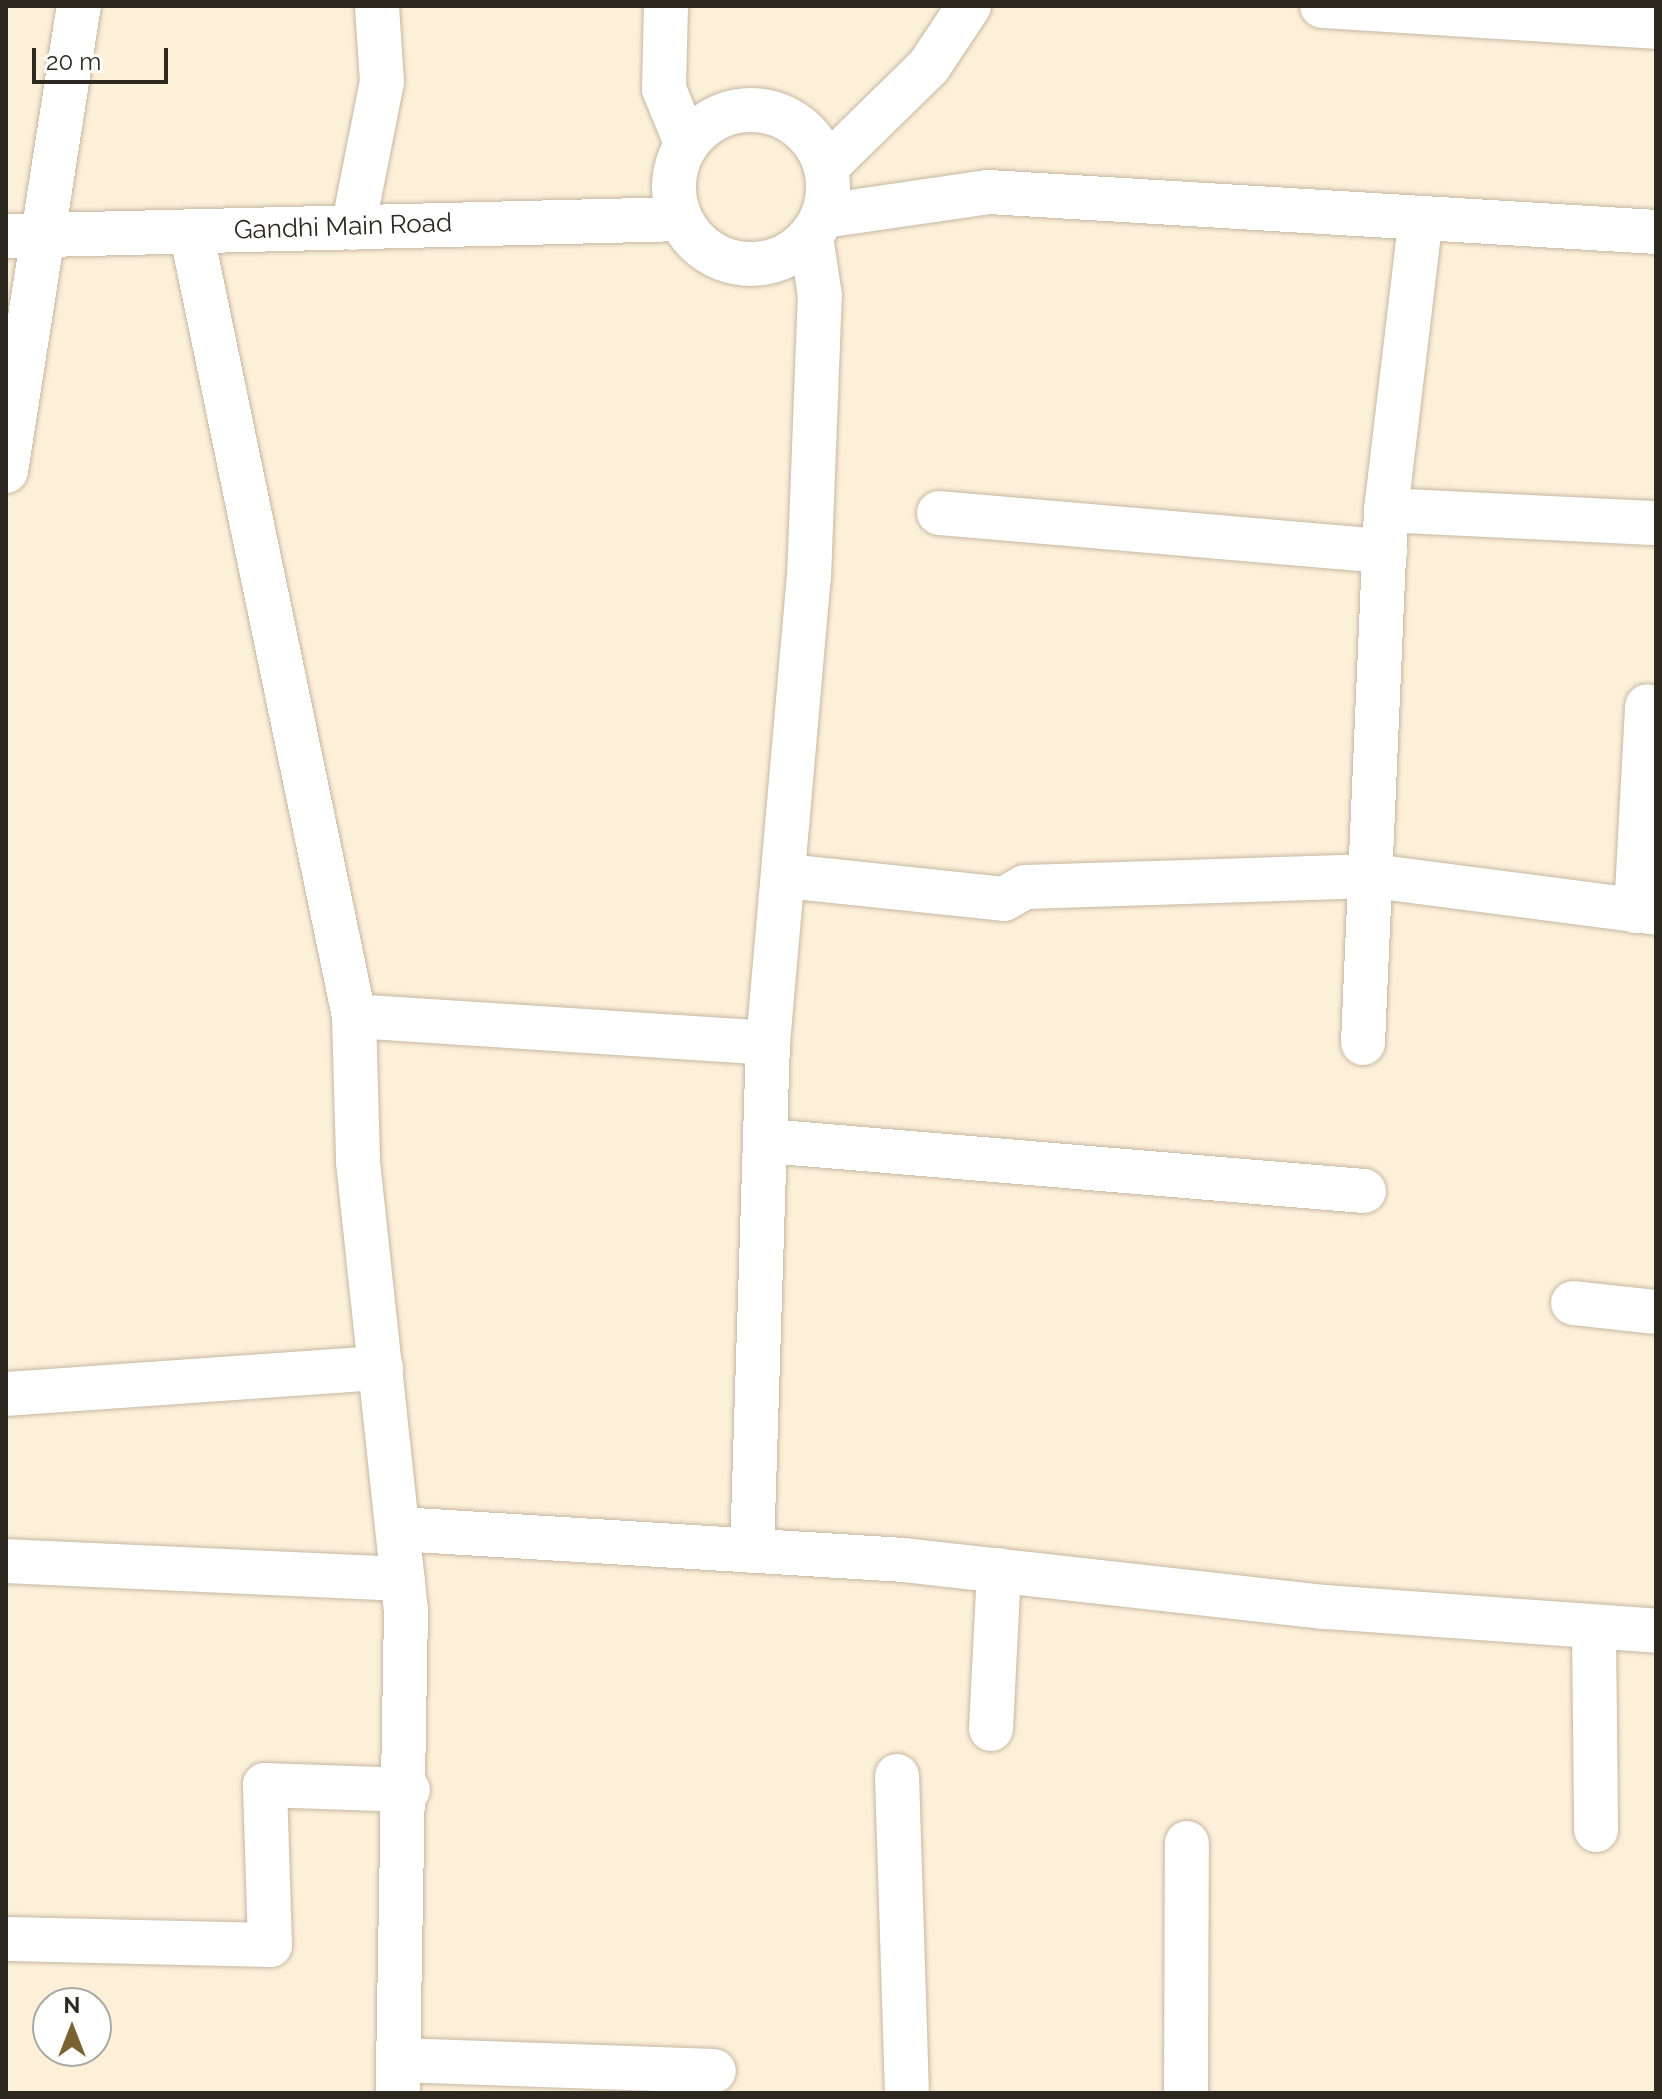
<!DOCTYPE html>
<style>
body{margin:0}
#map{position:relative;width:1662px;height:2099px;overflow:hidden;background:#fdf0d9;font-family:Raleway,sans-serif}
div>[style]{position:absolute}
.roads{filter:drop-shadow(0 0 2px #c4b8a2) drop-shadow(0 0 2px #c4b8a2)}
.minor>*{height:44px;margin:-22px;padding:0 22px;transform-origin:22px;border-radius:22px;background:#fff}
.minor>.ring{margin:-22px;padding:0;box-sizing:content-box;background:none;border:44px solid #fff;border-radius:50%}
span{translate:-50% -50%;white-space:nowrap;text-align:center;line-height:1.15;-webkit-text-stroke:7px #fff;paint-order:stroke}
.street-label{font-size:26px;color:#2d2820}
.frame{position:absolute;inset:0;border:8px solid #2d2820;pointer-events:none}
.north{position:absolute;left:32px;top:1987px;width:80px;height:80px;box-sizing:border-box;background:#fff;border:2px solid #aba9a6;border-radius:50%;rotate:0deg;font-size:22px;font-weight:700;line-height:32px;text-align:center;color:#2d2820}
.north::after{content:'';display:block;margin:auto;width:28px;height:36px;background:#7a6233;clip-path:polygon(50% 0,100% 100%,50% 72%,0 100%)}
.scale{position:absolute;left:32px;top:48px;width:136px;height:36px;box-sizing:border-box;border:4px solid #2d2820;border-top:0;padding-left:10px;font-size:24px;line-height:28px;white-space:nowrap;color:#2d2820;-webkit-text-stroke:6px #fff;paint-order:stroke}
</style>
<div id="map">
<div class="roads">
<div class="minor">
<div style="left:666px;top:6px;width:83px;rotate:91.4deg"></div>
<div style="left:664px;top:89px;width:58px;rotate:67.8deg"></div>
<div style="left:1322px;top:6px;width:335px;rotate:3.6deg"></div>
<div class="ring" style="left:674px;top:110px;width:110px;height:110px"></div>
<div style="left:827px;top:166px;width:143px;rotate:-44.4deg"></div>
<div style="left:929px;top:66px;width:72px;rotate:-56.3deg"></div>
<div style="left:824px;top:216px;width:167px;rotate:-8.3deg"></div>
<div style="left:989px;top:192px;width:668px;rotate:3.43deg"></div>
<div style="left:353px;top:228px;width:149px;rotate:-78.8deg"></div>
<div style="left:382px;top:82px;width:76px;rotate:-93.8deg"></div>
<div style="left:191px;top:231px;width:802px;rotate:78.27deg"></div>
<div style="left:354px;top:1016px;width:146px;rotate:88.4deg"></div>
<div style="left:358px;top:1162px;width:452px;rotate:83.9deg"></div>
<div style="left:406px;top:1611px;width:482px;rotate:91deg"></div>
<div style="left:6px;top:236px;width:674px;rotate:-1.44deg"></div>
<div style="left:6px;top:471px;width:471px;rotate:-81.1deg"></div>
<div style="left:1386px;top:510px;width:294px;rotate:-83.2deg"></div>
<div style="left:939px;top:513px;width:448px;rotate:4.9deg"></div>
<div style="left:786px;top:876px;width:219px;rotate:6deg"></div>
<div style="left:1004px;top:899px;width:24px;rotate:-30deg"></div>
<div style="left:1025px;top:887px;width:348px;rotate:-1.8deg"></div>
<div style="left:1373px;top:876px;width:285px;rotate:7.4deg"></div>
<div style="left:1636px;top:911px;width:205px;rotate:-86.9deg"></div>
<div style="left:354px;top:1016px;width:415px;rotate:3.7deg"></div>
<div style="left:1363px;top:1043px;width:533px;rotate:-87.53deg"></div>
<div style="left:1386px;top:510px;width:270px;rotate:2.8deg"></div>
<div style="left:767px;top:1141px;width:599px;rotate:4.79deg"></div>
<div style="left:1573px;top:1303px;width:83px;rotate:6.2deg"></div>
<div style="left:6px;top:1394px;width:376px;rotate:-4deg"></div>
<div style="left:399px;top:1529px;width:506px;rotate:3.51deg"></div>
<div style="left:904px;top:1560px;width:424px;rotate:6.4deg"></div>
<div style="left:1325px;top:1607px;width:332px;rotate:4.1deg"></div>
<div style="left:752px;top:1551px;width:508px;rotate:-88.2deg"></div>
<div style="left:768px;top:1043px;width:467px;rotate:-85deg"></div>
<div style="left:809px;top:578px;width:282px;rotate:-87.8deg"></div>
<div style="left:820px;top:296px;width:60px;rotate:-98.7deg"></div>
<div style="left:6px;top:1561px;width:397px;rotate:2.6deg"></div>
<div style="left:1594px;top:1629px;width:201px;rotate:89.4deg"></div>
<div style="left:991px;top:1729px;width:159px;rotate:-87.1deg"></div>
<div style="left:897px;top:1776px;width:317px;rotate:88.2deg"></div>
<div style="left:6px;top:1939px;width:264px;rotate:1.3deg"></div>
<div style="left:270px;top:1945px;width:160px;rotate:-91.8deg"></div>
<div style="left:265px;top:1785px;width:143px;rotate:2deg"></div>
<div style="left:399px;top:2060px;width:315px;rotate:2deg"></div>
<div style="left:1186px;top:2093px;width:250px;rotate:-89.8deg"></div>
</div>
</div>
<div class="street-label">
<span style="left:343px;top:227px;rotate:-2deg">Gandhi Main Road</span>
</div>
<div class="frame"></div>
<div class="north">N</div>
<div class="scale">20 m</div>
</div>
